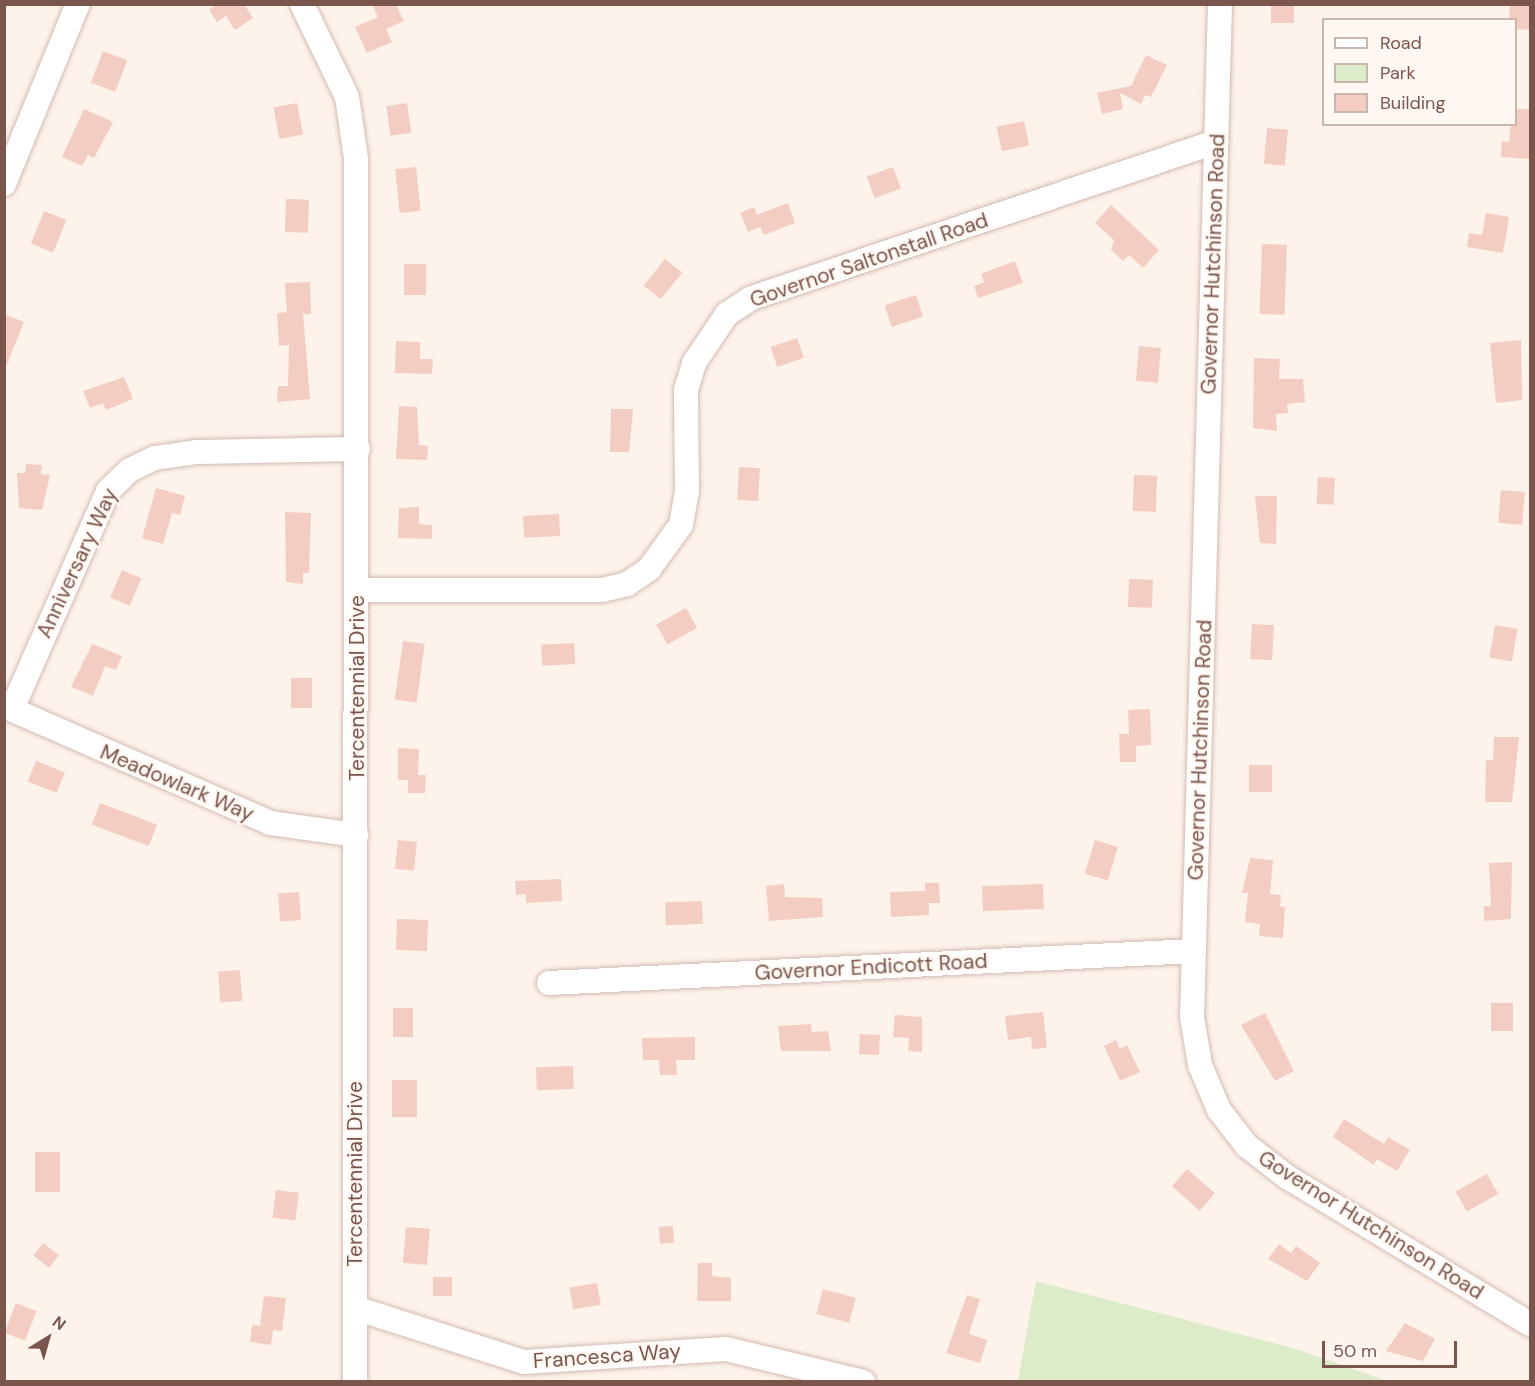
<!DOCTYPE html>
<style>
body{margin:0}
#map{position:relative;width:1535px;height:1386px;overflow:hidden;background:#fdf3eb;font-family:"DM Sans",sans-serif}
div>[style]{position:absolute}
.green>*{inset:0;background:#dcecc8}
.building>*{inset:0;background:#f3cdc2;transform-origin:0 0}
.roads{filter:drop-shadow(0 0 2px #d3bbb2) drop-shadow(0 0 2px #d3bbb2)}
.minor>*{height:24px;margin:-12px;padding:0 12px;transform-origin:12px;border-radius:12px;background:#fff}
span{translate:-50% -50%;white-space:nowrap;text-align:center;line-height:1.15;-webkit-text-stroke:4.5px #fff7f1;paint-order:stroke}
.street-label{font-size:21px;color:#79554c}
.frame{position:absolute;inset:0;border:6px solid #79554c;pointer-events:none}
.legend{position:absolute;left:1322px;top:18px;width:195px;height:108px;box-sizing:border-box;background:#fff7f1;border:2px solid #c9b6af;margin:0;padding:8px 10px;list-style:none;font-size:18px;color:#79554c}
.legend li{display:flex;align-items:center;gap:12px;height:30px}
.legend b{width:30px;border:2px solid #c9b6af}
.north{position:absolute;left:18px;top:1308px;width:60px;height:60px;-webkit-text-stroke:4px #fff7f1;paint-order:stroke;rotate:37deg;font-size:16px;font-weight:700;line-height:24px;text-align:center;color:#79554c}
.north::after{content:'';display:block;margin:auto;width:21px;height:27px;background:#79554c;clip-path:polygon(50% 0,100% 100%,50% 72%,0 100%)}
.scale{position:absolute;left:1322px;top:1341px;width:135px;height:27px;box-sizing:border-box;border:3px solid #79554c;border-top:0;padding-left:8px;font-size:18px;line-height:21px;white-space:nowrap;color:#79554c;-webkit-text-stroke:4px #fff7f1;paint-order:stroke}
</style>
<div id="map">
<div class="green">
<div style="clip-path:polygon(1036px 1281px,1293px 1348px,1387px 1381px,1018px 1381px)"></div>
</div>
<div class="building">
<div style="clip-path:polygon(217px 4px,244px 4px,253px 18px,235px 30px,226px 16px,217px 22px,209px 10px)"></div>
<div style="clip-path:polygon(372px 4px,396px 4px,404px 21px,386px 29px,392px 42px,367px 53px,355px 27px,378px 17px)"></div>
<div style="left:1271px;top:4px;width:23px;height:19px"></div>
<div style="clip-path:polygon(1510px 4px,1530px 4px,1530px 30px,1515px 29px,1515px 20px,1509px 20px)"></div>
<div style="left:103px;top:51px;width:26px;height:34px;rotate:21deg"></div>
<div style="clip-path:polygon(1146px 55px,1167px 65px,1151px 97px,1145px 95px,1141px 104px,1120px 93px,1123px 109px,1102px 114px,1097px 93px,1131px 86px)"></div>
<div style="left:297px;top:103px;width:32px;height:24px;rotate:79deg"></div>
<div style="left:407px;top:103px;width:30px;height:21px;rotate:82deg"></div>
<div style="clip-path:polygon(84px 109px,113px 122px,94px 158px,88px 155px,82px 166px,62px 157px)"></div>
<div style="clip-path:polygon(1515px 109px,1530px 109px,1530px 159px,1501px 157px,1502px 141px,1509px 142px,1511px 124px,1515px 124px)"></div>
<div style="left:1024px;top:121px;width:25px;height:28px;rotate:78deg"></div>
<div style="left:1267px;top:128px;width:21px;height:36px;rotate:5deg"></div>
<div style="left:416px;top:167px;width:44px;height:21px;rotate:84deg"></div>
<div style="left:893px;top:167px;width:23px;height:28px;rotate:70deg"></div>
<div style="left:286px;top:199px;width:23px;height:33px;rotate:2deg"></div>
<div style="clip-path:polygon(788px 203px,795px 223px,764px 235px,760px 227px,748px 232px,740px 213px,754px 207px,757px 215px)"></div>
<div style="clip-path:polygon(1111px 205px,1159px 250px,1143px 268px,1129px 255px,1123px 261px,1111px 250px,1114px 240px,1095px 223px)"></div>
<div style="left:44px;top:211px;width:24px;height:35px;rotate:22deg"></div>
<div style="clip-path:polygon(1486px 213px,1509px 217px,1503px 253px,1467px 247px,1469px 233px,1482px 235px)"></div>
<div style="left:1262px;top:244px;width:25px;height:70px;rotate:2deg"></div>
<div style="left:665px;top:259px;width:22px;height:34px;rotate:39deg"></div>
<div style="clip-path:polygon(1015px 261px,1023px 283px,978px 298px,974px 286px,984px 282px,981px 274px)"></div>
<div style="left:404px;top:264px;width:22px;height:31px"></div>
<div style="clip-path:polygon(310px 282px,311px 314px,303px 314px,310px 399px,277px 402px,278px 386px,288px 386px,289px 345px,279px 346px,277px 313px,287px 312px,285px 283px)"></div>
<div style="left:916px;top:295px;width:23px;height:33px;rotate:72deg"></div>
<div style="clip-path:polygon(4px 314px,24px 322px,5px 369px,4px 369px)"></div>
<div style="left:797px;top:338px;width:21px;height:28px;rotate:71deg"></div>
<div style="clip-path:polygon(1521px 340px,1522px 400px,1496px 403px,1490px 343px)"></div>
<div style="clip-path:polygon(396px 341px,420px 342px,420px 359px,433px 359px,432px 374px,395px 373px)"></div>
<div style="left:1139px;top:346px;width:22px;height:35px;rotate:5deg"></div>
<div style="clip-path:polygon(1254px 358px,1280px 359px,1279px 379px,1303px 379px,1305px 402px,1287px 404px,1288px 413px,1276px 414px,1277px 431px,1253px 428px)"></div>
<div style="clip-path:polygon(124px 377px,133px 399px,106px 410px,103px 403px,90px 408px,83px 391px)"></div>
<div style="clip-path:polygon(399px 406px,417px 407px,419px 445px,428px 446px,427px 460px,396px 459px)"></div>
<div style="clip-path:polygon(611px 409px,633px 409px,629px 452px,610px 452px)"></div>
<div style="clip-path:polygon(26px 464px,42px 465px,41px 474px,50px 475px,42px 510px,19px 508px,17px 473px,25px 473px)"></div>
<div style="left:739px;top:467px;width:21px;height:33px;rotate:3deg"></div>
<div style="left:1134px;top:475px;width:23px;height:36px;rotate:2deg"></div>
<div style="left:1318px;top:477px;width:17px;height:27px;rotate:3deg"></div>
<div style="clip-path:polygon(156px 488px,185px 496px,180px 515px,172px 513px,163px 544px,142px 538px)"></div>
<div style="left:1501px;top:490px;width:24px;height:33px;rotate:5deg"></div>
<div style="clip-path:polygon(1255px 496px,1277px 496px,1276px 544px,1260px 543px)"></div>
<div style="clip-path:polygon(419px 507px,419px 524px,432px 525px,432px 539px,398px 538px,399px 508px)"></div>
<div style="clip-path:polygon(285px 512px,311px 513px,309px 573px,303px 573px,303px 584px,286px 582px)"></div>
<div style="left:559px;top:514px;width:22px;height:36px;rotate:87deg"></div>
<div style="left:122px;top:570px;width:21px;height:30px;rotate:23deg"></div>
<div style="left:1129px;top:579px;width:24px;height:28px;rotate:2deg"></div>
<div style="left:686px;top:608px;width:23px;height:34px;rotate:61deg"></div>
<div style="left:1252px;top:624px;width:22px;height:35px;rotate:3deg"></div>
<div style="left:1495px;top:625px;width:23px;height:33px;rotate:10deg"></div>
<div style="left:403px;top:641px;width:22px;height:59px;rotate:8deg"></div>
<div style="left:574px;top:643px;width:21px;height:33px;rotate:87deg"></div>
<div style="clip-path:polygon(92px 644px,122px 656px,116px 670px,105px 666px,93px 696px,71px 687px)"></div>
<div style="left:291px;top:678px;width:21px;height:30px"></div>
<div style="clip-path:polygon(1150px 709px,1151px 745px,1136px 746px,1136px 762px,1120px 762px,1119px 734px,1129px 734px,1128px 710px)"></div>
<div style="clip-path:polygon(1494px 737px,1519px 737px,1512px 802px,1485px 802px,1486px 760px,1493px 760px)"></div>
<div style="clip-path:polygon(398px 748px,419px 749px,418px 775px,426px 775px,425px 793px,408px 793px,408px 780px,398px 780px)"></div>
<div style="left:36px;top:761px;width:31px;height:22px;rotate:22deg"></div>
<div style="left:1249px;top:765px;width:23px;height:27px"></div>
<div style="left:100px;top:803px;width:61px;height:23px;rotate:21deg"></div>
<div style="left:398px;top:840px;width:19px;height:29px;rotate:6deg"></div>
<div style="left:1095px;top:840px;width:24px;height:35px;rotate:17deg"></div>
<div style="clip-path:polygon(1250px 858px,1273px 860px,1270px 894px,1281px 895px,1280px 906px,1285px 907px,1283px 938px,1259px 936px,1260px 924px,1245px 922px,1248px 893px,1242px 893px)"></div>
<div style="clip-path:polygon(1512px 862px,1511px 919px,1484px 921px,1484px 906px,1491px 906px,1489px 863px)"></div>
<div style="clip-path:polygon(561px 879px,562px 901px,526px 903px,526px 894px,516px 895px,515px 881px)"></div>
<div style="clip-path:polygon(925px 883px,939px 883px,940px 903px,929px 903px,929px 915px,891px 917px,890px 892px,925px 891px)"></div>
<div style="clip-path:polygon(784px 884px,785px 897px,822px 898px,823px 917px,769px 921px,766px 886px)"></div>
<div style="left:1043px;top:884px;width:25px;height:61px;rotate:88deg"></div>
<div style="left:299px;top:892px;width:28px;height:21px;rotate:86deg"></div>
<div style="left:702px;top:901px;width:23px;height:37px;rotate:88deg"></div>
<div style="left:397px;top:919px;width:31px;height:31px;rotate:2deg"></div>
<div style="left:240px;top:970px;width:31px;height:22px;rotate:86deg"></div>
<div style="left:1491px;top:1003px;width:22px;height:28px"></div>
<div style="left:393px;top:1008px;width:20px;height:29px"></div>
<div style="clip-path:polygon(1043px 1012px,1047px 1048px,1032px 1049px,1031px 1037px,1008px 1040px,1005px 1016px)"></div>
<div style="clip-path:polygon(1265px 1013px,1294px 1071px,1275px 1081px,1241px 1025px)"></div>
<div style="clip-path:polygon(895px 1015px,922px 1017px,922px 1052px,908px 1051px,909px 1038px,893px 1037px)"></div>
<div style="clip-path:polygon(811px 1024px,812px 1032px,828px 1031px,831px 1051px,781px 1051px,778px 1026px)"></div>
<div style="left:860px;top:1034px;width:20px;height:20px;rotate:3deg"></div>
<div style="clip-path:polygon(695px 1037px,695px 1060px,676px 1060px,677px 1075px,660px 1075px,659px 1060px,643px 1060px,642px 1038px)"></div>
<div style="clip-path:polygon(1116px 1040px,1120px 1049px,1127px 1045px,1140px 1072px,1120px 1081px,1104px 1046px)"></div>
<div style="left:573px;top:1066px;width:23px;height:37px;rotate:88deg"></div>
<div style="left:392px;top:1080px;width:25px;height:37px"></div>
<div style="clip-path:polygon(1344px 1119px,1384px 1144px,1388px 1137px,1410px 1150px,1397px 1171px,1377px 1159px,1374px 1165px,1333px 1137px)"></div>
<div style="left:35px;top:1152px;width:25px;height:40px"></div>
<div style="left:1187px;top:1169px;width:37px;height:23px;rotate:41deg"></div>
<div style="left:1487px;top:1174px;width:23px;height:36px;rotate:61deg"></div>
<div style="left:276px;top:1190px;width:23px;height:28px;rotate:7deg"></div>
<div style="left:673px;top:1226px;width:17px;height:14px;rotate:87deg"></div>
<div style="left:406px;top:1227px;width:24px;height:36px;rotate:5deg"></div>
<div style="left:43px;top:1243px;width:20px;height:16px;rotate:37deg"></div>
<div style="clip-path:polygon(1279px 1244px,1291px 1253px,1296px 1246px,1320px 1263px,1307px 1281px,1268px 1259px)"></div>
<div style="clip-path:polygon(698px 1263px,712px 1263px,712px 1276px,731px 1278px,731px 1301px,697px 1301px)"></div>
<div style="left:433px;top:1277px;width:19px;height:19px"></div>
<div style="left:597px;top:1283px;width:22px;height:28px;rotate:80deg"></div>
<div style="left:823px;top:1289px;width:34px;height:26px;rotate:15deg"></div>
<div style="clip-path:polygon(967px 1295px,980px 1299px,969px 1334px,987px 1340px,980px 1363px,946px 1353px)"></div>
<div style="clip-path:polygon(264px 1296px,286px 1298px,282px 1331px,273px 1330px,271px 1345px,250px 1342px,252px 1325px,260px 1326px)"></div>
<div style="left:16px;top:1303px;width:22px;height:32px;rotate:21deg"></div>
<div style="clip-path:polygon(1405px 1323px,1435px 1339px,1423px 1361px,1386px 1351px)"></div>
</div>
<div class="roads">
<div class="minor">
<div style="left:302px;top:4px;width:103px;rotate:64.2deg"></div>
<div style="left:347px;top:97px;width:63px;rotate:81.7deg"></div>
<div style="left:356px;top:159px;width:1223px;rotate:90.05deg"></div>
<div style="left:1220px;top:4px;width:1013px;rotate:91.58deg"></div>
<div style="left:1192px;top:1017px;width:49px;rotate:80.5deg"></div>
<div style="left:1200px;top:1065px;width:49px;rotate:67.1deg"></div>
<div style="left:1219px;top:1110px;width:46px;rotate:52.1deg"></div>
<div style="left:1247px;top:1146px;width:51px;rotate:37.8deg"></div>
<div style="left:1287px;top:1177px;width:284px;rotate:31.2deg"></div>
<div style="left:4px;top:184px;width:195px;rotate:-67.7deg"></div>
<div style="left:357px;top:590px;width:245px"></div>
<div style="left:602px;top:590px;width:26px;rotate:-13deg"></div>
<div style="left:627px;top:584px;width:27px;rotate:-34deg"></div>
<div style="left:649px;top:569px;width:54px;rotate:-54deg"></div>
<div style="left:681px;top:525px;width:34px;rotate:-80deg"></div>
<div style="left:687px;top:492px;width:102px;rotate:-90.6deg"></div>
<div style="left:686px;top:390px;width:28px;rotate:-73deg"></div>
<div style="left:694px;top:363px;width:59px;rotate:-56deg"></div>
<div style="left:727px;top:314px;width:30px;rotate:-33deg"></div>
<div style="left:752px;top:298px;width:490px;rotate:-18.6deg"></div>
<div style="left:4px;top:706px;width:291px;rotate:23.7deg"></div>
<div style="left:270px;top:823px;width:87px;rotate:7.9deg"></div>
<div style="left:12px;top:709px;width:238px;rotate:-66.2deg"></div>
<div style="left:108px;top:491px;width:30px;rotate:-44deg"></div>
<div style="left:130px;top:470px;width:28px;rotate:-26deg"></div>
<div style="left:155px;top:458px;width:41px;rotate:-8.3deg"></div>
<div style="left:196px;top:452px;width:162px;rotate:-1.1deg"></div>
<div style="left:549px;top:983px;width:646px;rotate:-2.84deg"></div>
<div style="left:355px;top:1308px;width:177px;rotate:17.7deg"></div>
<div style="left:524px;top:1362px;width:202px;rotate:-3.7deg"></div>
<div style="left:726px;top:1349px;width:141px;rotate:13.5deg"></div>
</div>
</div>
<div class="street-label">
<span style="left:869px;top:260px;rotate:-19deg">Governor Saltonstall Road</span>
<span style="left:1213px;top:264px;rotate:-88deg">Governor Hutchinson Road</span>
<span style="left:77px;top:563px;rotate:-65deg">Anniversary Way</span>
<span style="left:357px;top:688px;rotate:-90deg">Tercentennial Drive</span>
<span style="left:1200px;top:750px;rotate:-88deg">Governor Hutchinson Road</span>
<span style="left:177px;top:783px;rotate:23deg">Meadowlark Way</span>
<span style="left:871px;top:967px;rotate:-3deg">Governor Endicott Road</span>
<span style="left:355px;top:1174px;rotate:-90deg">Tercentennial Drive</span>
<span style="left:1371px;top:1225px;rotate:32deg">Governor Hutchinson Road</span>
<span style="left:607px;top:1356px;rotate:-4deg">Francesca Way</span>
</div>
<div class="frame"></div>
<ul class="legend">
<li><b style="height:8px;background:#fff"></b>Road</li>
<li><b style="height:16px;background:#dcecc8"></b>Park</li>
<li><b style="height:16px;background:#f3cdc2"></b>Building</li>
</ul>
<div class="north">N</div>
<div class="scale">50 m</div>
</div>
